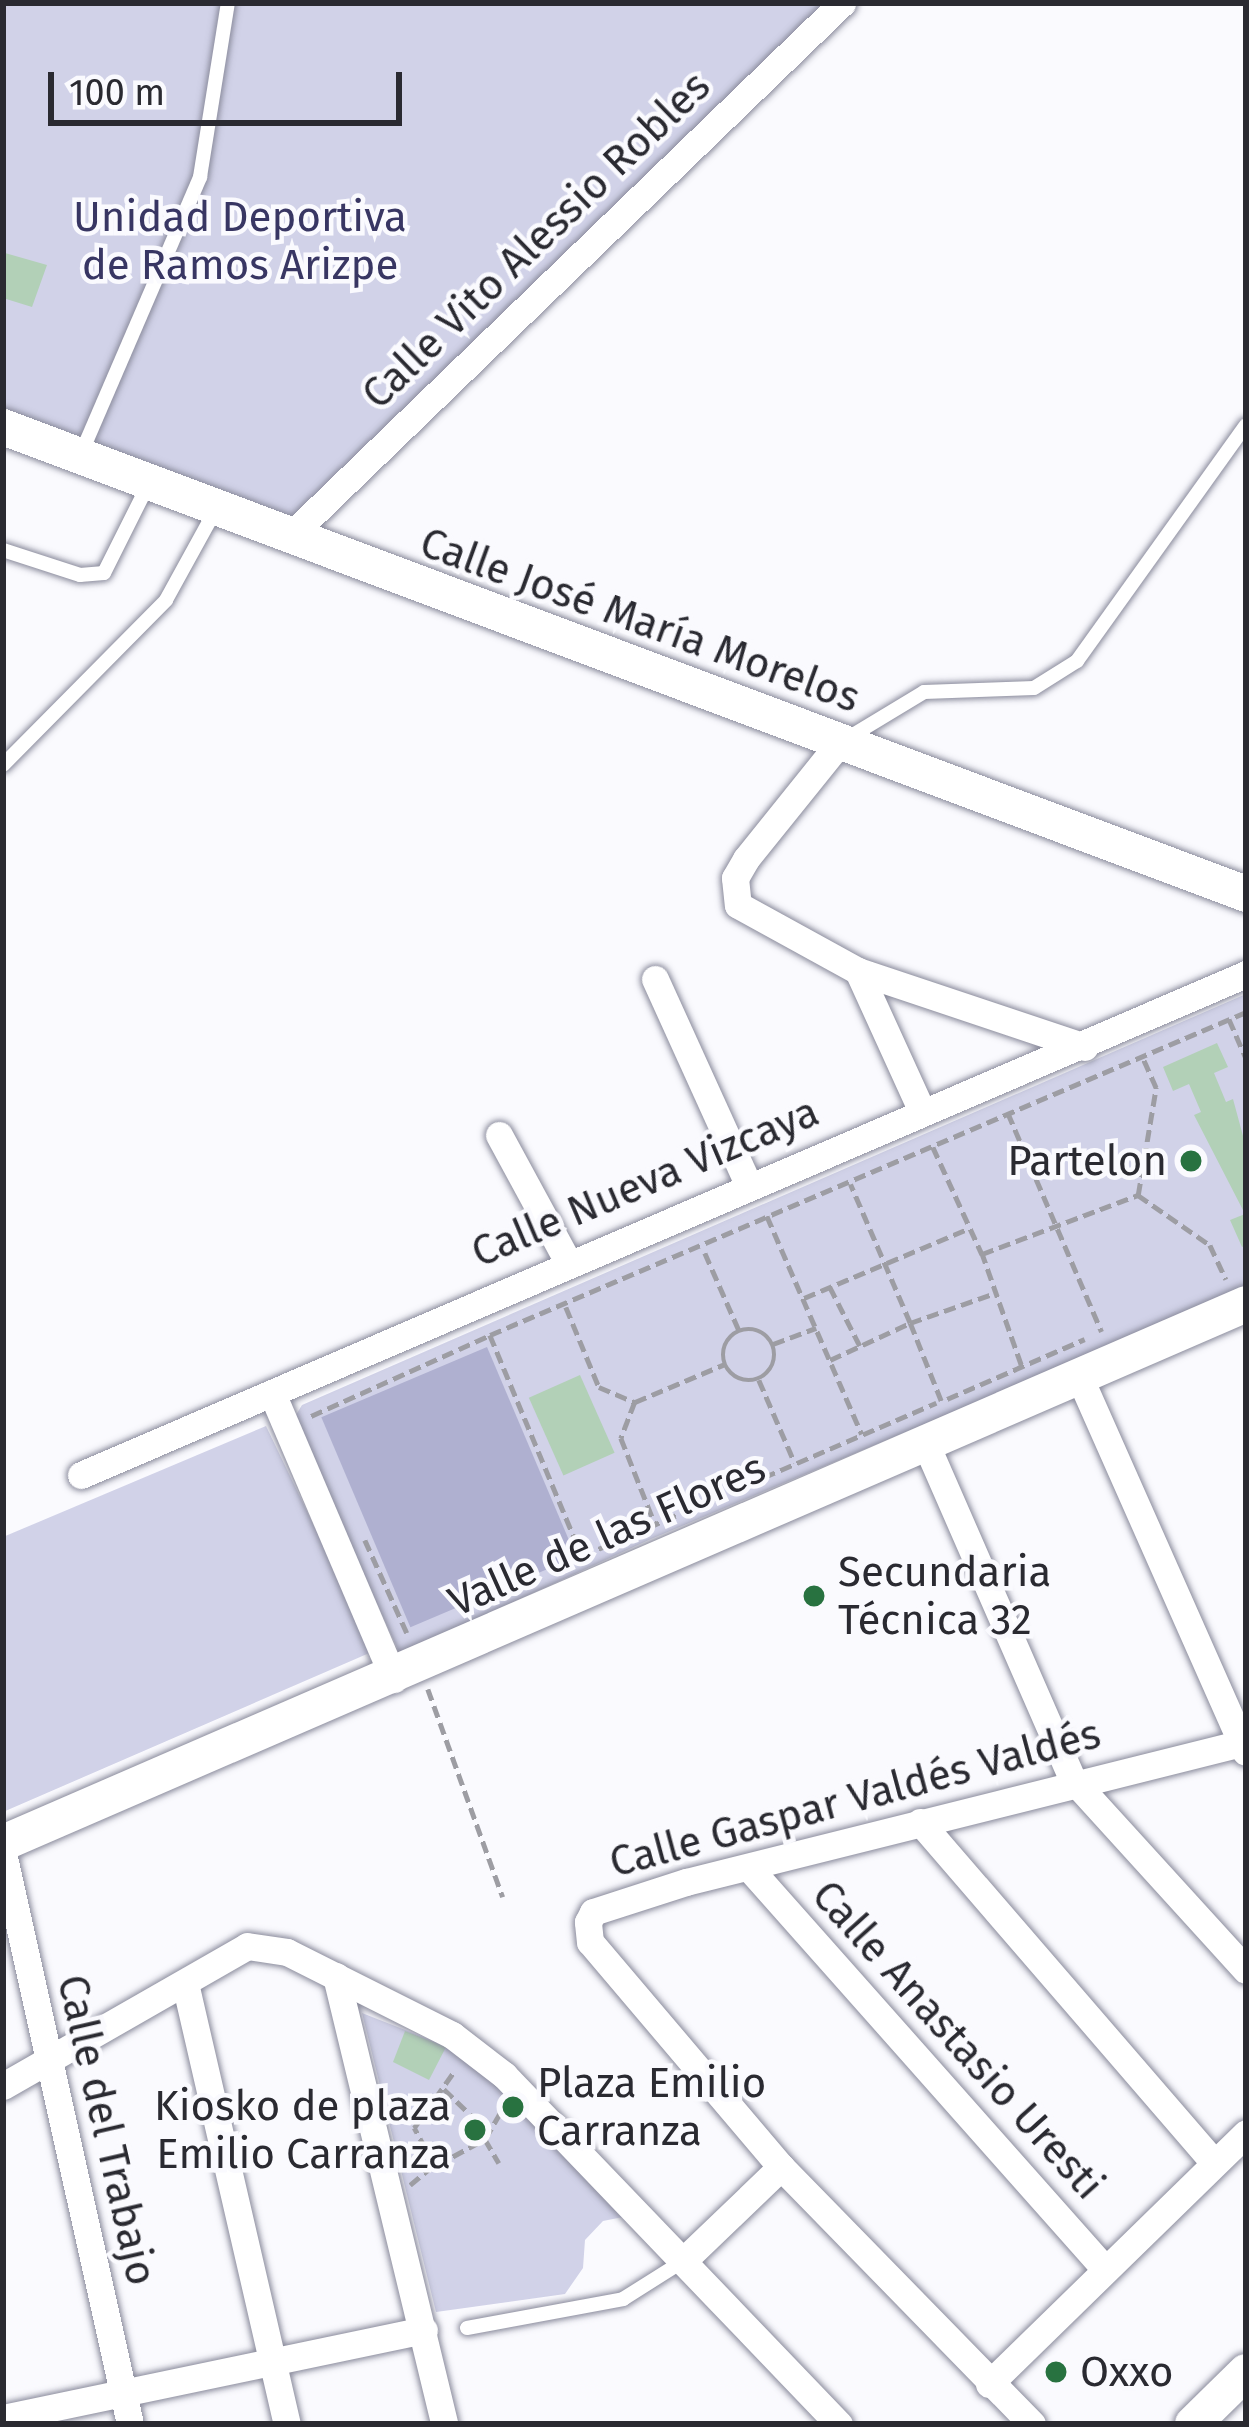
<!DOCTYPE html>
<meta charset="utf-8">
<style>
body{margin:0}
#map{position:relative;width:1249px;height:2427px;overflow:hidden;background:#fafafe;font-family:"Fira Sans",sans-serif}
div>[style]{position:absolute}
.green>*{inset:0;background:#d1d2e8}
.water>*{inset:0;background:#afb0d0;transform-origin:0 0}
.building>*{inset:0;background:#b2d0b7;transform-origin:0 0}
.path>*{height:4.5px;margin-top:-2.25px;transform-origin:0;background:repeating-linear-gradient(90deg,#9d9da3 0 12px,transparent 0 18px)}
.path>.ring{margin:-2.25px;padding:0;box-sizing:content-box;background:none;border:4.5px solid #9d9da3;border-radius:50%}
.roads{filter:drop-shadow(0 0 3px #8a8b9c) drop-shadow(0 0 3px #8a8b9c)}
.service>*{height:14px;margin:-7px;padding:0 7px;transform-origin:7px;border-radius:7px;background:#fff}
.minor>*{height:27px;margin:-13.5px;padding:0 13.5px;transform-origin:13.5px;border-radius:13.5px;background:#fff}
.tertiary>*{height:36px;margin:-18px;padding:0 18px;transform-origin:18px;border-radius:18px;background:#fff}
.dots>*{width:33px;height:33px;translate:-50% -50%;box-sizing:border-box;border:6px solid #fafafe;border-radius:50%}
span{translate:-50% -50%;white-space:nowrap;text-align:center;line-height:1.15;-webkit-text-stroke:9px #fafafe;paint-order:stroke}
.park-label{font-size:42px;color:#383663}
.street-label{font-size:42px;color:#2a2a31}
.poi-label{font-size:42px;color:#2a2a31}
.right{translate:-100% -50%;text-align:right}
.left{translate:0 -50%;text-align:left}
.frame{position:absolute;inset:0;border:6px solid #2a2a31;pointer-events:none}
.scale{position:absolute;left:48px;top:72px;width:354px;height:54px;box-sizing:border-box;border:6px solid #2a2a31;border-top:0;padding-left:15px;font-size:36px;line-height:42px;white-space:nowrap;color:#2a2a31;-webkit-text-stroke:9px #fafafe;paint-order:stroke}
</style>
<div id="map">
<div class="green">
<div style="clip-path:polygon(3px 3px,829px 3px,286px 527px,3px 412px)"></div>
<div style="clip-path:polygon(1246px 994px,1246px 1289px,651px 1539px,400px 1654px,293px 1420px,302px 1405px)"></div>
<div style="clip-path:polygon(266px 1426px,374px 1651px,3px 1812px,3px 1537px)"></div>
<div style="clip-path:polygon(362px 2013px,484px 2061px,623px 2217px,603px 2221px,585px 2240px,583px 2268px,565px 2294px,436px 2312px)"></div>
</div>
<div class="water">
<div style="left:487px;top:1347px;width:228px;height:180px;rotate:67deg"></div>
</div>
<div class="building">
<div style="clip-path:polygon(5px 253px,47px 265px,32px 307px,3px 298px)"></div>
<div style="clip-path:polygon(1217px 1043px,1228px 1067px,1214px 1073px,1226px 1102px,1233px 1099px,1246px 1147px,1246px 1245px,1242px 1247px,1230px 1220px,1245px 1214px,1194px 1115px,1201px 1112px,1189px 1084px,1173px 1091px,1163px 1067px)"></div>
<div style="left:580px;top:1375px;width:85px;height:56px;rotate:66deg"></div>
<div style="clip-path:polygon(405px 2031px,446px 2047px,429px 2080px,393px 2062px)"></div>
</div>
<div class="path">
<div style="left:1229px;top:1019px;width:43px;rotate:66.4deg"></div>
<div style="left:1008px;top:1113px;width:238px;rotate:66.8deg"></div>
<div style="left:933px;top:1147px;width:118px;rotate:65.4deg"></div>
<div style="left:1138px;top:1195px;width:109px;rotate:-80.5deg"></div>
<div style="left:1156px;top:1088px;width:35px;rotate:-114deg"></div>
<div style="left:1138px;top:1195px;width:88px;rotate:34.8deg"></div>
<div style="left:1210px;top:1245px;width:38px;rotate:65deg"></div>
<div style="left:767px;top:1216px;width:238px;rotate:66.5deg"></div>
<div style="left:705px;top:1253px;width:84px;rotate:66.2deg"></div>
<div style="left:830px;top:1287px;width:66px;rotate:63deg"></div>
<div style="left:804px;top:1298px;width:180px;rotate:-22.9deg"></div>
<div style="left:566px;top:1307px;width:87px;rotate:67.6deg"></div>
<div style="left:599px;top:1387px;width:39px;rotate:23deg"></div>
<div style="left:635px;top:1402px;width:98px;rotate:-22.9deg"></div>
<div class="ring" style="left:723px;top:1329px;width:47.5px;height:47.5px"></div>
<div style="left:490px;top:1335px;width:822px;rotate:-23.13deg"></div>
<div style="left:773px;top:1344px;width:46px;rotate:-20.4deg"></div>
<div style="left:830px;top:1360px;width:88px;rotate:-24.8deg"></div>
<div style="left:910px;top:1323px;width:151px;rotate:-113.3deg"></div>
<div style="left:1021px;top:1365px;width:118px;rotate:-109.4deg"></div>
<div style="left:982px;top:1254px;width:167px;rotate:-20.7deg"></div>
<div style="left:759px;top:1380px;width:90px;rotate:66.6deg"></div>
<div style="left:947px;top:1399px;width:150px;rotate:-23.5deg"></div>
<div style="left:941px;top:1401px;width:84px;rotate:-111.7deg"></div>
<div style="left:910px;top:1323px;width:90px;rotate:-19.4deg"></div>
<div style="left:635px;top:1402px;width:39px;rotate:111deg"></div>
<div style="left:621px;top:1438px;width:92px;rotate:68.4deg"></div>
<div style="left:311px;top:1416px;width:196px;rotate:-24.3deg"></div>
<div style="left:490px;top:1335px;width:239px;rotate:67.4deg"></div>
<div style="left:582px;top:1556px;width:15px;rotate:152deg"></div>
<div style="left:365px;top:1540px;width:102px;rotate:65.7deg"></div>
<div style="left:582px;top:1556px;width:386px;rotate:-23.4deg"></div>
<div style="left:428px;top:1689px;width:221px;rotate:70.2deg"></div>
<div style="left:444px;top:2089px;width:43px;rotate:44.1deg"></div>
<div style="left:485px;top:2139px;width:28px;rotate:60deg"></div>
<div style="left:472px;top:2140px;width:20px;rotate:-93deg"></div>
<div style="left:471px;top:2120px;width:18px;rotate:6deg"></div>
<div style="left:437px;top:2165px;width:55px;rotate:-28.4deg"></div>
<div style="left:485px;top:2139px;width:36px;rotate:-60deg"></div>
<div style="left:410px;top:2185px;width:31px;rotate:-40deg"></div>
<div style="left:434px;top:2165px;width:42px;rotate:-118.4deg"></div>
<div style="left:414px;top:2128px;width:71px;rotate:-54.7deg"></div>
</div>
<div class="roads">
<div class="service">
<div style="left:80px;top:456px;width:304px;rotate:-66.7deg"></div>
<div style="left:200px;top:177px;width:176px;rotate:-80.9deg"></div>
<div style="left:3px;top:550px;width:81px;rotate:18deg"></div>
<div style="left:80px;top:575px;width:24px;rotate:-5deg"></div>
<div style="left:104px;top:573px;width:101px;rotate:-63.4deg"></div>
<div style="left:848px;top:738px;width:89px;rotate:-31.2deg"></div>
<div style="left:924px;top:692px;width:110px;rotate:-2.1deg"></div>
<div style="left:1034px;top:688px;width:51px;rotate:-32.1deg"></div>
<div style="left:1077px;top:661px;width:290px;rotate:-54.4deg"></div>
<div style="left:3px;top:765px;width:232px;rotate:-45.3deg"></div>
<div style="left:166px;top:600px;width:104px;rotate:-61.2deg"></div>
<div style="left:467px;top:2328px;width:159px;rotate:-10.5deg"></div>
<div style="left:623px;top:2299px;width:71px;rotate:-32.3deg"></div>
</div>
<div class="minor">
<div style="left:289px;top:537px;width:769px;rotate:-44deg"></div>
<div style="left:840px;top:742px;width:150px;rotate:128.8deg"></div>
<div style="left:746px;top:859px;width:22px;rotate:120deg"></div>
<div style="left:735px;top:878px;width:27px;rotate:84deg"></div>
<div style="left:738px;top:905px;width:137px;rotate:28.8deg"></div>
<div style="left:858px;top:971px;width:239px;rotate:18.5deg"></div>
<div style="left:858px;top:971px;width:152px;rotate:65.5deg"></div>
<div style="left:655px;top:979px;width:225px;rotate:65.6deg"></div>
<div style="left:499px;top:1135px;width:142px;rotate:61.5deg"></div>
<div style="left:1079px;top:1376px;width:411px;rotate:66.1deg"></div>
<div style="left:272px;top:1393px;width:311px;rotate:66.9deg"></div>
<div style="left:925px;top:1442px;width:369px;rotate:66.4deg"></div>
<div style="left:1073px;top:1780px;width:257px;rotate:47.7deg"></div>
<div style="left:81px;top:1475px;width:1268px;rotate:-23.27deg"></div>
<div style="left:920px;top:1822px;width:450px;rotate:49.2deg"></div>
<div style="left:3px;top:1853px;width:585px;rotate:77.46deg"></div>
<div style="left:750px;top:1869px;width:533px;rotate:48.42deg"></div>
<div style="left:336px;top:1976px;width:461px;rotate:76.4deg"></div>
<div style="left:185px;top:1983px;width:453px;rotate:77deg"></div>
<div style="left:3px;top:2086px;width:281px;rotate:-29.8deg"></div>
<div style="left:247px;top:1946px;width:40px;rotate:8.5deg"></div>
<div style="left:287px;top:1952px;width:185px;rotate:26.7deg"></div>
<div style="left:452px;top:2035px;width:66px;rotate:37.6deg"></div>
<div style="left:504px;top:2075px;width:484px;rotate:46.2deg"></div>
<div style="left:683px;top:2261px;width:136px;rotate:-43.8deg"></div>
<div style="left:989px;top:2384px;width:359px;rotate:-44.3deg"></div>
<div style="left:3px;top:2418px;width:430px;rotate:-11.8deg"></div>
<div style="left:1032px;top:2424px;width:359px;rotate:-134.3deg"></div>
<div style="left:781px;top:2167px;width:295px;rotate:-130.3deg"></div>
<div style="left:590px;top:1942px;width:20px;rotate:-96deg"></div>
<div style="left:588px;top:1922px;width:11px;rotate:-63deg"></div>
<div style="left:593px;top:1912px;width:98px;rotate:-17.9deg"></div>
<div style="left:686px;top:1882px;width:577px;rotate:-14.04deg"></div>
</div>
<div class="tertiary">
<div style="left:3px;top:427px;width:1328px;rotate:20.59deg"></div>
<div style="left:3px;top:1843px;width:1355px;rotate:-23.44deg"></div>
<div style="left:1193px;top:2424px;width:74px;rotate:-44.5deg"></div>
</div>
</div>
<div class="dots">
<div style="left:1191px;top:1161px;background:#287240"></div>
<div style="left:814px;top:1596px;background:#287240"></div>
<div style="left:513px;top:2107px;background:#287240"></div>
<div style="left:475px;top:2130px;background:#287240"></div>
<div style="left:1056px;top:2372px;background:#287240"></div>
</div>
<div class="park-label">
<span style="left:240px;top:241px">Unidad Deportiva<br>de Ramos Arizpe</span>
</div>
<div class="street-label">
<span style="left:536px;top:240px;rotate:-44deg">Calle Vito Alessio Robles</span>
<span style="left:640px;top:620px;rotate:20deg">Calle José María Morelos</span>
<span style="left:645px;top:1182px;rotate:-23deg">Calle Nueva Vizcaya</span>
<span style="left:607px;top:1535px;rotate:-24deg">Valle de las Flores</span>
<span style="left:855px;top:1798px;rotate:-15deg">Calle Gaspar Valdés Valdés</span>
<span style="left:958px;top:2040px;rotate:48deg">Calle Anastasio Uresti</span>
<span style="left:107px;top:2130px;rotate:77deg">Calle del Trabajo</span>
</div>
<div class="poi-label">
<span class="right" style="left:1167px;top:1161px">Partelon</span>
<span class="left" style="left:838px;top:1596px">Secundaria<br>Técnica 32</span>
<span class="left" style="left:537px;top:2107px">Plaza Emilio<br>Carranza</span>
<span class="right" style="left:451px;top:2130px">Kiosko de plaza<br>Emilio Carranza</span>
<span class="left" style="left:1080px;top:2372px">Oxxo</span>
</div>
<div class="frame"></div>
<div class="scale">100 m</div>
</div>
